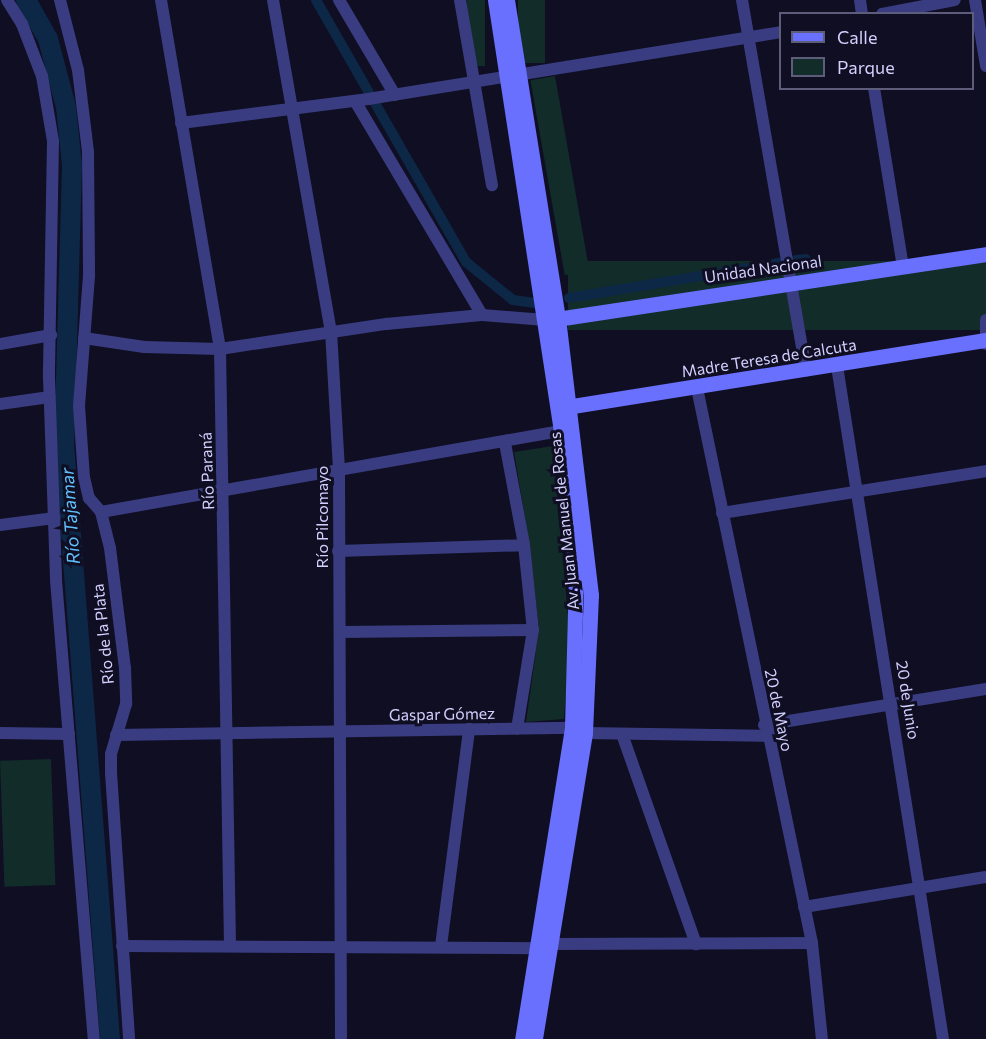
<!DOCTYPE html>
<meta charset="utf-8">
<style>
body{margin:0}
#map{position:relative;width:986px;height:1039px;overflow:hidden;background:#100e22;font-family:Commissioner,sans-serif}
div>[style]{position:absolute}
.green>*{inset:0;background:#112c29;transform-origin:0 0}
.canal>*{height:10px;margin:-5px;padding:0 5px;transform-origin:5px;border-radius:5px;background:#0d2747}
.river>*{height:20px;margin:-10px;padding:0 10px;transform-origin:10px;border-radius:10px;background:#0d2747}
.street>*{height:12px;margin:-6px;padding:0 6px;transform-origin:6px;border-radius:6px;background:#393c81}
.secondary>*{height:15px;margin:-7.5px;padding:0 7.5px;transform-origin:7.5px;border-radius:7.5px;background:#6870fd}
span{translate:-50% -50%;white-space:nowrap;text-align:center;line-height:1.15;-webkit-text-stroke:6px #100e22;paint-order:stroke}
.street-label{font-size:16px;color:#d1d0fe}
.water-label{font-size:18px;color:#5fc0fd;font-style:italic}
.legend{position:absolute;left:779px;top:12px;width:195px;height:78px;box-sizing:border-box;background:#100e22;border:2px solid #5d5c7a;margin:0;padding:8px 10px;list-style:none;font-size:18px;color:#d1d0fe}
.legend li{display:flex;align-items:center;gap:12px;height:30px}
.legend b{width:30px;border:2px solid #5d5c7a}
</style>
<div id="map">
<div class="green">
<div style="left:467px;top:0;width:18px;height:66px"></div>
<div style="left:518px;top:0;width:27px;height:63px"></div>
<div style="left:555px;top:76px;width:198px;height:25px;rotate:80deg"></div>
<div style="left:986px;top:261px;width:69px;height:418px;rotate:90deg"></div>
<div style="clip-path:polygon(553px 446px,570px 638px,564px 719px,526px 722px,539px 629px,529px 542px,514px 452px)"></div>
<div style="left:51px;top:759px;width:126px;height:51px;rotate:88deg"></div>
</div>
<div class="canal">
<div style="left:316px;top:0;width:302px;rotate:60.2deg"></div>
<div style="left:466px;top:262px;width:60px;rotate:39deg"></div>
<div style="left:513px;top:300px;width:22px;rotate:8deg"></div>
<div style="left:796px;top:260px;width:10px;rotate:-6deg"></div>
<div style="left:569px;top:298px;width:213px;rotate:-9.5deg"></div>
</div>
<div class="river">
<div style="left:26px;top:0;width:45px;rotate:60.6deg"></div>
<div style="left:48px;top:39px;width:70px;rotate:75.2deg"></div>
<div style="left:66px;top:107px;width:58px;rotate:84.1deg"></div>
<div style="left:72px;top:165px;width:279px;rotate:91.6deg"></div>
<div style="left:64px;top:444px;width:597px;rotate:85.58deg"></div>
</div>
<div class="street">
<div style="left:7px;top:0;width:28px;rotate:58deg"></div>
<div style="left:22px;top:24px;width:56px;rotate:69deg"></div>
<div style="left:42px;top:76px;width:66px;rotate:80.4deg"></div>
<div style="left:53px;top:141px;width:236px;rotate:91deg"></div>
<div style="left:49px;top:377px;width:203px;rotate:88deg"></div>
<div style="left:56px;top:580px;width:461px;rotate:85.3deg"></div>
<div style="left:60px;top:0;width:72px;rotate:75.6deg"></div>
<div style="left:78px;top:70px;width:83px;rotate:83deg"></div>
<div style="left:88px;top:152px;width:124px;rotate:89.5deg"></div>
<div style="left:89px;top:276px;width:130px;rotate:94.4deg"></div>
<div style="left:79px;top:406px;width:71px;rotate:86deg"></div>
<div style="left:84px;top:477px;width:22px;rotate:77deg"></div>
<div style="left:89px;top:498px;width:18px;rotate:49deg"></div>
<div style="left:101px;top:512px;width:37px;rotate:76deg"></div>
<div style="left:110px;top:548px;width:121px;rotate:82.9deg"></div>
<div style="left:125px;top:668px;width:36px;rotate:88deg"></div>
<div style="left:126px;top:704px;width:52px;rotate:106.7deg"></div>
<div style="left:111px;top:754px;width:19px;rotate:90deg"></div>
<div style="left:111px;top:773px;width:267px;rotate:86.1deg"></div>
<div style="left:161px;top:0;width:354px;rotate:80.4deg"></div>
<div style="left:220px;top:349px;width:596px;rotate:89.04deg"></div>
<div style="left:273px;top:0;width:336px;rotate:80.1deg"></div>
<div style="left:331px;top:331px;width:139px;rotate:86.7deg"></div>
<div style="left:339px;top:470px;width:569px;rotate:89.8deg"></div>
<div style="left:339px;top:0;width:110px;rotate:59.5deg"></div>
<div style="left:460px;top:0;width:188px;rotate:80.2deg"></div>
<div style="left:742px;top:0;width:376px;rotate:80.2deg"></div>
<div style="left:860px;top:0;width:14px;rotate:82deg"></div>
<div style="left:975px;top:0;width:67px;rotate:80.5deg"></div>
<div style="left:882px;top:14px;width:74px;rotate:-10.9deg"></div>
<div style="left:874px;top:88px;width:181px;rotate:80.8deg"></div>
<div style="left:355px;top:101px;width:249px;rotate:59.3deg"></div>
<div style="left:181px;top:123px;width:189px;rotate:-7.3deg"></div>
<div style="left:368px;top:99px;width:417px;rotate:-9.2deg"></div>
<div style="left:986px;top:320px;width:24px;rotate:90deg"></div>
<div style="left:84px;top:338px;width:61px;rotate:8.5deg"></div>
<div style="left:144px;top:347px;width:76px;rotate:1.5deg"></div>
<div style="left:220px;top:349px;width:168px;rotate:-8.6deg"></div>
<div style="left:386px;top:324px;width:96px;rotate:-5.4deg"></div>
<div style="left:482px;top:315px;width:63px;rotate:4.5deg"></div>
<div style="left:0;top:344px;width:52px;rotate:-10deg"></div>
<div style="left:837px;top:366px;width:681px;rotate:81.05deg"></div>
<div style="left:697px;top:388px;width:567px;rotate:78.29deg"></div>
<div style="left:812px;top:943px;width:97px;rotate:84.1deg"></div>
<div style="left:0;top:404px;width:50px;rotate:-8deg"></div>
<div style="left:505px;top:443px;width:104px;rotate:79.4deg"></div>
<div style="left:524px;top:545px;width:85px;rotate:84deg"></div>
<div style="left:533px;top:630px;width:100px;rotate:99.2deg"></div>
<div style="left:101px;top:512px;width:467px;rotate:-10deg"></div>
<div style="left:722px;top:513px;width:267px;rotate:-9deg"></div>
<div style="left:0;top:525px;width:55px;rotate:-7.3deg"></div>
<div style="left:338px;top:551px;width:186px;rotate:-1.8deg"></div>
<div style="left:340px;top:632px;width:193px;rotate:-0.6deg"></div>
<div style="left:764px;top:725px;width:225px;rotate:-9.2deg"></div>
<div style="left:0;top:733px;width:69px;rotate:0.8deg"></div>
<div style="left:622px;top:734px;width:223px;rotate:70.6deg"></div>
<div style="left:116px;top:735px;width:456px;rotate:-0.9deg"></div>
<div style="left:572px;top:728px;width:14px;rotate:21deg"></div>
<div style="left:585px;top:733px;width:182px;rotate:0.9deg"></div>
<div style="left:804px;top:907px;width:184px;rotate:-9.4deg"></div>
<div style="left:551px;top:944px;width:261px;rotate:-0.2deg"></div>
<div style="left:122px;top:946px;width:416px;rotate:0.3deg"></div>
<div style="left:441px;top:946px;width:219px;rotate:-82.6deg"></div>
</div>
<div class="secondary">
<div style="left:495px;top:0;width:436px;rotate:81.3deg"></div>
<div style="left:561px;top:431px;width:144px;rotate:84deg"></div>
<div style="left:576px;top:574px;width:154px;rotate:91.5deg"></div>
<div style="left:572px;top:728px;width:315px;rotate:99.1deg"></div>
<div style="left:507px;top:0;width:322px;rotate:80.9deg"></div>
<div style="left:558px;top:318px;width:279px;rotate:83.2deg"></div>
<div style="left:591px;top:595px;width:138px;rotate:92.5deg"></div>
<div style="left:585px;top:733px;width:310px;rotate:99.3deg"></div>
<div style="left:550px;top:320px;width:441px;rotate:-8.6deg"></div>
<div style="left:560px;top:408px;width:431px;rotate:-9.1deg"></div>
</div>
<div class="street-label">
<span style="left:763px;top:269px;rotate:-8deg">Unidad Nacional</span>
<span style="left:769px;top:358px;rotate:-9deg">Madre Teresa de Calcuta</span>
<span style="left:207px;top:471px;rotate:-92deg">Río Paraná</span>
<span style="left:322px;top:517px;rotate:-90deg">Río Pilcomayo</span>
<span style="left:564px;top:521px;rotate:-96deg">Av. Juan Manuel de Rosas</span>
<span style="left:103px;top:634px;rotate:-96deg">Río de la Plata</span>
<span style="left:908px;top:700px;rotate:81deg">20 de Junio</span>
<span style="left:779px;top:710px;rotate:78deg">20 de Mayo</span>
<span style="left:442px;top:714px;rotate:-1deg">Gaspar Gómez</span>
</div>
<div class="water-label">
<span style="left:70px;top:516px;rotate:-94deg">Río Tajamar</span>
</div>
<ul class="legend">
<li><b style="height:8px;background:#6870fd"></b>Calle</li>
<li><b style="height:16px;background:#112c29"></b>Parque</li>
</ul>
</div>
